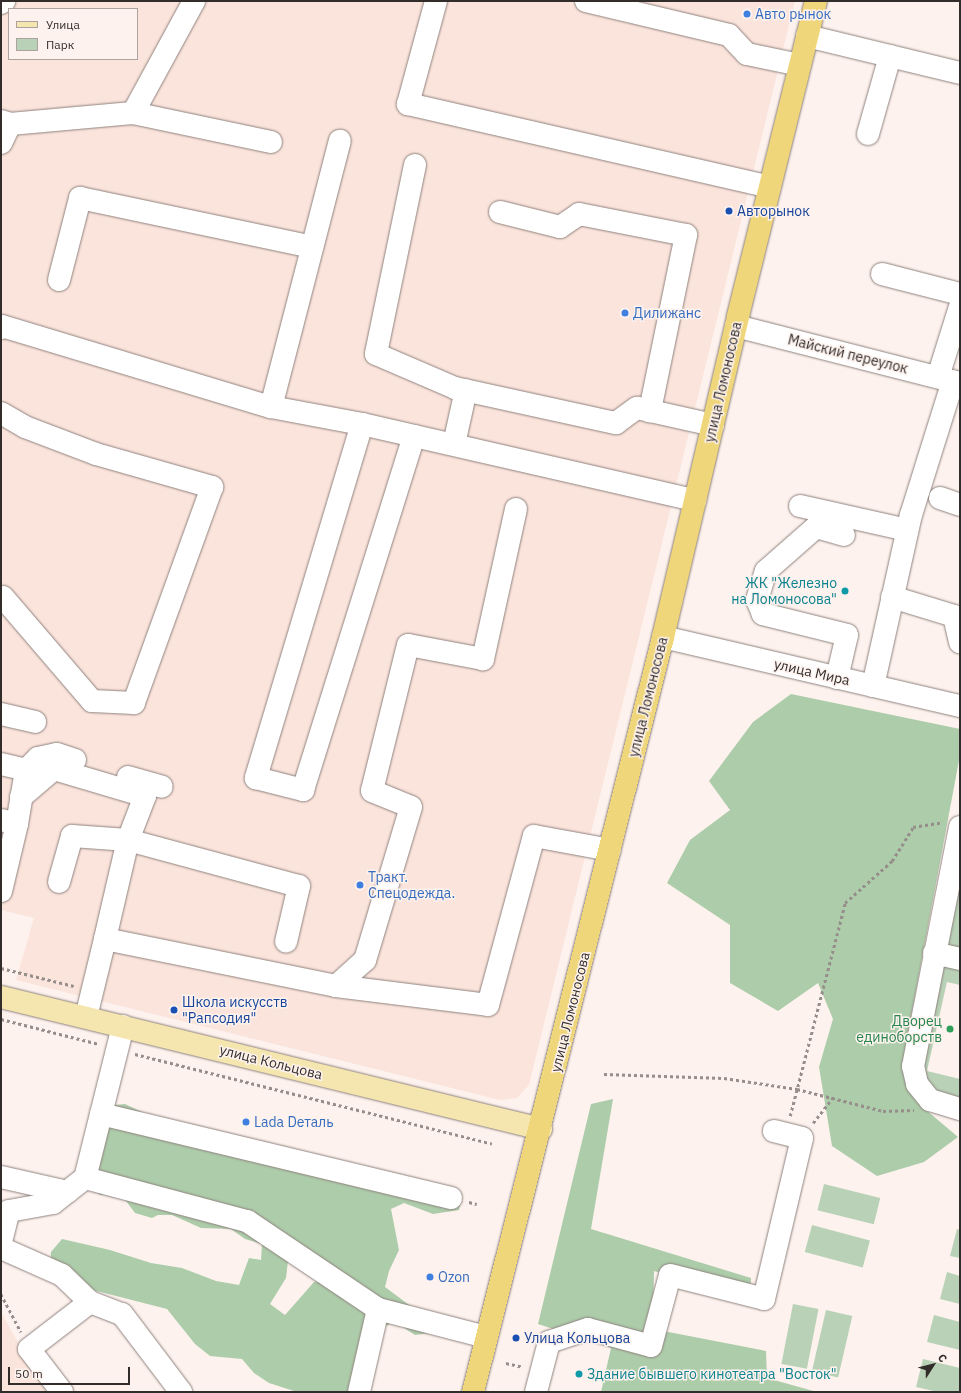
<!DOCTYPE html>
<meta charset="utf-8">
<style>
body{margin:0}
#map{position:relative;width:961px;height:1393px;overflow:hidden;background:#fdf2ee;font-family:"IBM Plex Sans",sans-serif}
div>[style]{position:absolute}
.built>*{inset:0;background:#fbe4dc}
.green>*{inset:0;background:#b9d2b7;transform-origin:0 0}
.forest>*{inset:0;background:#adccaa}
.path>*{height:2.5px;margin-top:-1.25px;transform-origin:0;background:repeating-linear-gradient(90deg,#968e8b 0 3px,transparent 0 6px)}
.roads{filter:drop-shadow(0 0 1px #8f827e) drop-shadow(0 0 1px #8f827e)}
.minor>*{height:22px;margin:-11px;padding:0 11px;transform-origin:11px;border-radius:11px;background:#fff}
.major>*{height:22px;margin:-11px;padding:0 11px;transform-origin:11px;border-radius:11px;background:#f5e6af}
.highway>*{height:22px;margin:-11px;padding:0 11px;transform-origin:11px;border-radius:11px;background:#efd67a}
.dots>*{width:11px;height:11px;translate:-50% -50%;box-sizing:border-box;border:2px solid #fdf2ee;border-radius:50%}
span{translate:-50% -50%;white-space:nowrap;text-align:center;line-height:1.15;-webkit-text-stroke:3px #fdf2ee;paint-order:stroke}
.shop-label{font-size:14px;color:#366cbe}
.left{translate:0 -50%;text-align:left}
.transit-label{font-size:14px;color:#164399}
.street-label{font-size:14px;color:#322d2b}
.culture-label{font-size:14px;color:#0d838f}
.right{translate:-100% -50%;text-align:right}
.leisure-label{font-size:14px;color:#27864d}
.frame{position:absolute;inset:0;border:2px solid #322d2b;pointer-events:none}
.legend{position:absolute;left:8px;top:8px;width:130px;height:52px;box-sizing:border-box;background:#fdf2ee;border:1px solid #aca3a0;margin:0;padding:5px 7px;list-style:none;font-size:12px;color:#322d2b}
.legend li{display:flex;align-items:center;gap:8px;height:20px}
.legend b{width:20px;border:1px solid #aca3a0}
.north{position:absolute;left:913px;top:1345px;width:40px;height:40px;-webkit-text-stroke:3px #fdf2ee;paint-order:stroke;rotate:54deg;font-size:11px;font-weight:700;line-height:16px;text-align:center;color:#322d2b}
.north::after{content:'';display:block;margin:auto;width:14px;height:18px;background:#322d2b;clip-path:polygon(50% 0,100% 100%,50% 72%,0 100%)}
.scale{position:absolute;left:8px;top:1367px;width:122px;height:18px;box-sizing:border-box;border:2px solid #322d2b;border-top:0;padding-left:5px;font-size:12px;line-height:14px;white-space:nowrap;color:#322d2b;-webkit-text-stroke:3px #fdf2ee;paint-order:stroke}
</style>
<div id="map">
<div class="built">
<div style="clip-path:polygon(evenodd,1px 1px,795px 1px,529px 1085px,517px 1098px,500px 1100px,16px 980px,34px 918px,1px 910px,1px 1px,9px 9px,137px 9px,137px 59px,9px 59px,9px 9px)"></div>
<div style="clip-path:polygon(1px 1312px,40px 1382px,47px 1392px,1px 1392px)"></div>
</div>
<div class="green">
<div style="clip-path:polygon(960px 864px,960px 948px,945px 945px)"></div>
<div style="clip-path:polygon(942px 962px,960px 965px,960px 985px,947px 982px,927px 1071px,960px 1079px,960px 1103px,930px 1090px,921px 1078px)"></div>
<div style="left:824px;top:1184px;width:58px;height:27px;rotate:14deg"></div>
<div style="left:812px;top:1225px;width:60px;height:28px;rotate:15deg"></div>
<div style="clip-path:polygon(957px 1229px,960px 1230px,960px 1258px,950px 1256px)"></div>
<div style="clip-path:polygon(947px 1272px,960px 1276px,960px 1304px,940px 1299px)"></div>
<div style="left:793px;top:1304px;width:26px;height:61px;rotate:11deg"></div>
<div style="left:826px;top:1310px;width:27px;height:63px;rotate:13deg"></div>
<div style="clip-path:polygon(934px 1315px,960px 1322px,960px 1350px,927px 1342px)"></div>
<div style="clip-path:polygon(923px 1359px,960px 1368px,960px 1392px,938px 1392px,916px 1387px)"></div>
</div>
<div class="forest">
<div style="clip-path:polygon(791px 694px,960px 729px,960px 755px,902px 1065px,909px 1087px,925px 1109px,958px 1137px,924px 1162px,877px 1176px,832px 1146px,819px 1067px,833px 1019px,818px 983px,778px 1011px,730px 983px,730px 925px,667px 883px,690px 840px,730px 810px,709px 781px,753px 722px)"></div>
<div style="clip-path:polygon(613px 1099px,591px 1229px,751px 1278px,750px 1300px,654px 1271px,653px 1329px,766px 1351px,767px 1378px,817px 1392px,601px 1392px,611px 1348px,538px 1324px,591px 1104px)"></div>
<div style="clip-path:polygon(evenodd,125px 1104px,148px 1115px,201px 1127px,249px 1148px,462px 1194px,459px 1210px,433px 1214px,404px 1203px,391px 1209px,399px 1250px,389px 1271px,385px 1287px,424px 1316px,431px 1333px,415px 1335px,395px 1322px,381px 1328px,349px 1392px,297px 1392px,269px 1383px,254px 1373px,242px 1359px,210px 1356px,195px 1344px,167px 1309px,81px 1287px,50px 1273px,51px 1252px,62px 1239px,110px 1250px,151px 1263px,182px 1268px,216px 1281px,239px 1285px,249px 1258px,261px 1260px,262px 1244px,245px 1239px,231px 1229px,201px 1228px,172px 1215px,158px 1215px,152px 1218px,135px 1213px,120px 1193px,100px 1195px,82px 1178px,107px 1106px,125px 1104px,288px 1261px,345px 1281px,314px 1282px,285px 1315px,270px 1304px,286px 1278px,288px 1261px)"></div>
</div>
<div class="path">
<div style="left:1px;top:968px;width:75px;rotate:13.9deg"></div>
<div style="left:1px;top:1019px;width:101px;rotate:14.3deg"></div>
<div style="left:135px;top:1054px;width:368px;rotate:14.1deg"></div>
<div style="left:604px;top:1074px;width:120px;rotate:1.9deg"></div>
<div style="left:724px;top:1078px;width:74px;rotate:8.6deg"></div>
<div style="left:797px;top:1089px;width:89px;rotate:14.3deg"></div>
<div style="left:883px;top:1111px;width:31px;rotate:-2deg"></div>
<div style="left:790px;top:1116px;width:220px;rotate:-75.5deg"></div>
<div style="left:845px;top:903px;width:63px;rotate:-41.8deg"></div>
<div style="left:892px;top:861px;width:40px;rotate:-58deg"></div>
<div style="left:913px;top:827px;width:30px;rotate:-9deg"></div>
<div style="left:813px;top:1123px;width:33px;rotate:-52deg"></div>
<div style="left:469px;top:1202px;width:8px;rotate:14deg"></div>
<div style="left:1px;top:1294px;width:43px;rotate:62.2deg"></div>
<div style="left:506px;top:1363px;width:17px;rotate:13deg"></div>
</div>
<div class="roads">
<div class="minor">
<div style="left:436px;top:1px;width:107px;rotate:105.2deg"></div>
<div style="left:408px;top:104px;width:371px;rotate:12.9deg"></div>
<div style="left:586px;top:1px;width:147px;rotate:13.4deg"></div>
<div style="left:729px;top:35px;width:26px;rotate:47deg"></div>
<div style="left:747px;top:54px;width:54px;rotate:11.7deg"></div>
<div style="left:1px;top:3px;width:4px;rotate:-34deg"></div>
<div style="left:807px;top:36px;width:157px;rotate:13.6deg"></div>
<div style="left:133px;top:113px;width:128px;rotate:-61.4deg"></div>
<div style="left:1px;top:121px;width:9px;rotate:18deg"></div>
<div style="left:10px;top:124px;width:21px;rotate:115deg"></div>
<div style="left:10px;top:124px;width:123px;rotate:-5.1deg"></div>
<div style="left:133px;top:113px;width:141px;rotate:11.9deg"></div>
<div style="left:868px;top:134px;width:81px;rotate:-74.2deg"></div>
<div style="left:415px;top:165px;width:193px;rotate:101.7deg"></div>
<div style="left:376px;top:354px;width:86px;rotate:23.3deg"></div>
<div style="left:455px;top:388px;width:165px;rotate:12.3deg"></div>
<div style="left:616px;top:423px;width:26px;rotate:-36deg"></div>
<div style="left:637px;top:408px;width:78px;rotate:12.6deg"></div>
<div style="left:500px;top:212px;width:62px;rotate:14deg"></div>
<div style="left:560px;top:227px;width:23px;rotate:-34deg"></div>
<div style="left:579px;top:214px;width:109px;rotate:11.1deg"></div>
<div style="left:686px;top:235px;width:180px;rotate:101.6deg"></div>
<div style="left:882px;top:274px;width:81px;rotate:14.4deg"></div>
<div style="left:59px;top:280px;width:85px;rotate:-75.6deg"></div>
<div style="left:80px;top:198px;width:237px;rotate:11.9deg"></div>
<div style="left:736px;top:326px;width:231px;rotate:14.3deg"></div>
<div style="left:1px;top:328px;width:2px;rotate:-63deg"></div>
<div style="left:2px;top:326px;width:281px;rotate:16.8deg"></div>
<div style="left:271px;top:407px;width:275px;rotate:-75.5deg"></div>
<div style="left:938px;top:377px;width:73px;rotate:-72.6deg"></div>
<div style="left:271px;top:407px;width:93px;rotate:10.6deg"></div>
<div style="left:362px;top:424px;width:342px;rotate:12.9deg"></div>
<div style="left:1px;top:413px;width:28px;rotate:30deg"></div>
<div style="left:25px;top:427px;width:76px;rotate:20.8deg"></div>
<div style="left:96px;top:454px;width:121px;rotate:15.9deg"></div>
<div style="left:212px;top:487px;width:230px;rotate:109.9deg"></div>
<div style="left:134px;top:703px;width:42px;rotate:-177.3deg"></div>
<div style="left:92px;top:701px;width:137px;rotate:-130.6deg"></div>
<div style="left:362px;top:424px;width:370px;rotate:106.7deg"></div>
<div style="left:256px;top:778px;width:49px;rotate:14.3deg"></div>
<div style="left:303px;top:790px;width:371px;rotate:-72.6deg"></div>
<div style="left:454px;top:444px;width:55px;rotate:-77.5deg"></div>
<div style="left:940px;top:498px;width:21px;rotate:19deg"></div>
<div style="left:800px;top:506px;width:110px;rotate:12.6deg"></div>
<div style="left:516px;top:509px;width:154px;rotate:102.4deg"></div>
<div style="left:483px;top:659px;width:76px;rotate:-169.4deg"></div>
<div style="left:408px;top:645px;width:150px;rotate:103.9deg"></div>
<div style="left:372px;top:791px;width:42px;rotate:22.3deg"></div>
<div style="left:411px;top:807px;width:160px;rotate:106.7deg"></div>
<div style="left:365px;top:960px;width:39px;rotate:138deg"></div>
<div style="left:336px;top:986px;width:153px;rotate:7.1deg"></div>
<div style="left:488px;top:1005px;width:175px;rotate:-74.8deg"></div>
<div style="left:534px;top:836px;width:77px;rotate:10.4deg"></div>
<div style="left:892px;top:597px;width:65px;rotate:17deg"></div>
<div style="left:954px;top:616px;width:27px;rotate:77deg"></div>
<div style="left:663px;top:637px;width:305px;rotate:13.1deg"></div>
<div style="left:837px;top:678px;width:44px;rotate:-76.9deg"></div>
<div style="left:847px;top:635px;width:87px;rotate:-166deg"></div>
<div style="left:763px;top:614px;width:15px;rotate:-113deg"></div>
<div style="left:757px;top:600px;width:30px;rotate:-73deg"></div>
<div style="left:766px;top:571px;width:67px;rotate:-41.3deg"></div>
<div style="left:816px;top:527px;width:29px;rotate:16deg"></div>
<div style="left:873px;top:686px;width:175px;rotate:-77.5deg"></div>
<div style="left:911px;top:515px;width:140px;rotate:-72.6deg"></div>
<div style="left:1px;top:714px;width:35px;rotate:13deg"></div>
<div style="left:1px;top:764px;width:26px;rotate:13deg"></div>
<div style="left:128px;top:777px;width:35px;rotate:16deg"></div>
<div style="left:21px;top:797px;width:43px;rotate:-40.3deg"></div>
<div style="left:54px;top:769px;width:95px;rotate:16.5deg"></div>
<div style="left:145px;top:796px;width:47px;rotate:111.1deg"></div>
<div style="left:128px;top:840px;width:102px;rotate:103.1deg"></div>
<div style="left:105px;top:939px;width:236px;rotate:11.5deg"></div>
<div style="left:1px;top:820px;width:16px;rotate:14deg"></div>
<div style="left:17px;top:824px;width:69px;rotate:103.4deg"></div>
<div style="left:17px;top:824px;width:55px;rotate:-80.5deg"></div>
<div style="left:26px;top:770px;width:17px;rotate:-45deg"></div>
<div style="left:38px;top:758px;width:19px;rotate:-12deg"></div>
<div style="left:57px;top:754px;width:19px;rotate:18deg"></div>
<div style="left:960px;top:827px;width:244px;rotate:101.1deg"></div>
<div style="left:913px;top:1066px;width:18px;rotate:77deg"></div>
<div style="left:917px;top:1084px;width:21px;rotate:51deg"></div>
<div style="left:930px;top:1100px;width:31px;rotate:17deg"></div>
<div style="left:59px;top:882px;width:48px;rotate:-74.2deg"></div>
<div style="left:72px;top:836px;width:56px;rotate:4.1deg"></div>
<div style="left:128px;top:840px;width:177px;rotate:15.1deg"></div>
<div style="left:299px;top:886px;width:57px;rotate:103.1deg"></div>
<div style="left:934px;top:953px;width:27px;rotate:13deg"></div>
<div style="left:86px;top:1017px;width:80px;rotate:-76.3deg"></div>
<div style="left:123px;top:1026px;width:157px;rotate:104deg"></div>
<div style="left:85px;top:1178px;width:168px;rotate:14.9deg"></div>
<div style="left:247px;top:1221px;width:158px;rotate:33.9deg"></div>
<div style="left:378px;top:1309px;width:85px;rotate:102.9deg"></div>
<div style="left:101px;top:1114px;width:360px;rotate:13.5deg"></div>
<div style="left:1px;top:1177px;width:68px;rotate:12.8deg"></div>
<div style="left:1px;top:1242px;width:32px;rotate:-76deg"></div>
<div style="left:9px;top:1211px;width:45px;rotate:-10.3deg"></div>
<div style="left:53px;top:1203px;width:41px;rotate:-38deg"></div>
<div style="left:1px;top:1248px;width:67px;rotate:23.9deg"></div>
<div style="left:62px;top:1275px;width:39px;rotate:44deg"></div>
<div style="left:90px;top:1302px;width:34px;rotate:21deg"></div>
<div style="left:122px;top:1314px;width:98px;rotate:52.9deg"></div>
<div style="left:378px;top:1309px;width:112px;rotate:14.5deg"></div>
<div style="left:62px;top:1392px;width:54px;rotate:-127.5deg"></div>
<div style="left:29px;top:1349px;width:77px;rotate:-37.6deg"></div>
<div style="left:536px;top:1392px;width:52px;rotate:-75.4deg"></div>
<div style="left:549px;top:1342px;width:41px;rotate:-18.4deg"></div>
<div style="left:588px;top:1329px;width:65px;rotate:15.1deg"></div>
<div style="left:651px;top:1346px;width:73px;rotate:-75deg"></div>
<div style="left:670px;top:1275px;width:97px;rotate:14.3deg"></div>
<div style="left:764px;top:1299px;width:165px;rotate:-76.7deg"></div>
<div style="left:802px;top:1138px;width:29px;rotate:-166deg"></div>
</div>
<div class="major">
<div style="left:1px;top:997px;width:556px;rotate:13.74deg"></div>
</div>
<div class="highway">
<div style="left:473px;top:1392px;width:779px;rotate:-75.87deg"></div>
<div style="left:663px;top:637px;width:330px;rotate:-76.8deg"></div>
<div style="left:738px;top:316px;width:325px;rotate:-76.1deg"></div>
</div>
</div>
<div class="dots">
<div style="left:747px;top:14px;background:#3f7fe0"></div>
<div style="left:729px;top:211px;background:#1a4fb4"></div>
<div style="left:625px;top:313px;background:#3f7fe0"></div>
<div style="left:845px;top:591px;background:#0f9aa8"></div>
<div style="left:360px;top:885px;background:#3f7fe0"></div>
<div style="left:174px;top:1010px;background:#1a4fb4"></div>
<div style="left:950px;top:1029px;background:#2e9e5b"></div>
<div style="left:246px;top:1122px;background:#3f7fe0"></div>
<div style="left:430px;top:1277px;background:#3f7fe0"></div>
<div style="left:516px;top:1338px;background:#1a4fb4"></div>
<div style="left:579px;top:1374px;background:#0f9aa8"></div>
</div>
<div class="shop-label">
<span class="left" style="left:755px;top:14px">Авто рынок</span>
<span class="left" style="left:633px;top:313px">Дилижанс</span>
<span class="left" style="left:368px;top:885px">Тракт.<br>Спецодежда.</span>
<span class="left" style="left:254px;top:1122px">Lada Dеталь</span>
<span class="left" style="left:438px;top:1277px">Ozon</span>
</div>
<div class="transit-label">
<span class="left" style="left:737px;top:211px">Авторынок</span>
<span class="left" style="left:182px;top:1010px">Школа искусств<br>"Рапсодия"</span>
<span class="left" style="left:524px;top:1338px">Улица Кольцова</span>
</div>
<div class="street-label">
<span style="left:848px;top:354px;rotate:14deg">Майский переулок</span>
<span style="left:723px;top:382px;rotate:-77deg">улица Ломоносова</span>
<span style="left:812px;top:672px;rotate:13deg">улица Мира</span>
<span style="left:648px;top:697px;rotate:-76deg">улица Ломоносова</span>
<span style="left:570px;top:1012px;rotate:-76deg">улица Ломоносова</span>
<span style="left:271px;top:1062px;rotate:14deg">улица Кольцова</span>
</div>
<div class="culture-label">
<span class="right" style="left:837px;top:591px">ЖК "Железно<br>на Ломоносова"</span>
<span class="left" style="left:587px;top:1374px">Здание бывшего кинотеатра "Восток"</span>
</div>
<div class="leisure-label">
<span class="right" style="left:942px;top:1029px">Дворец<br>единоборств</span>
</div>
<div class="frame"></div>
<ul class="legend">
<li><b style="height:5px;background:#f5e6af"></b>Улица</li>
<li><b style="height:11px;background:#b9d2b7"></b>Парк</li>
</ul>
<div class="north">С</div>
<div class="scale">50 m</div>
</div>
